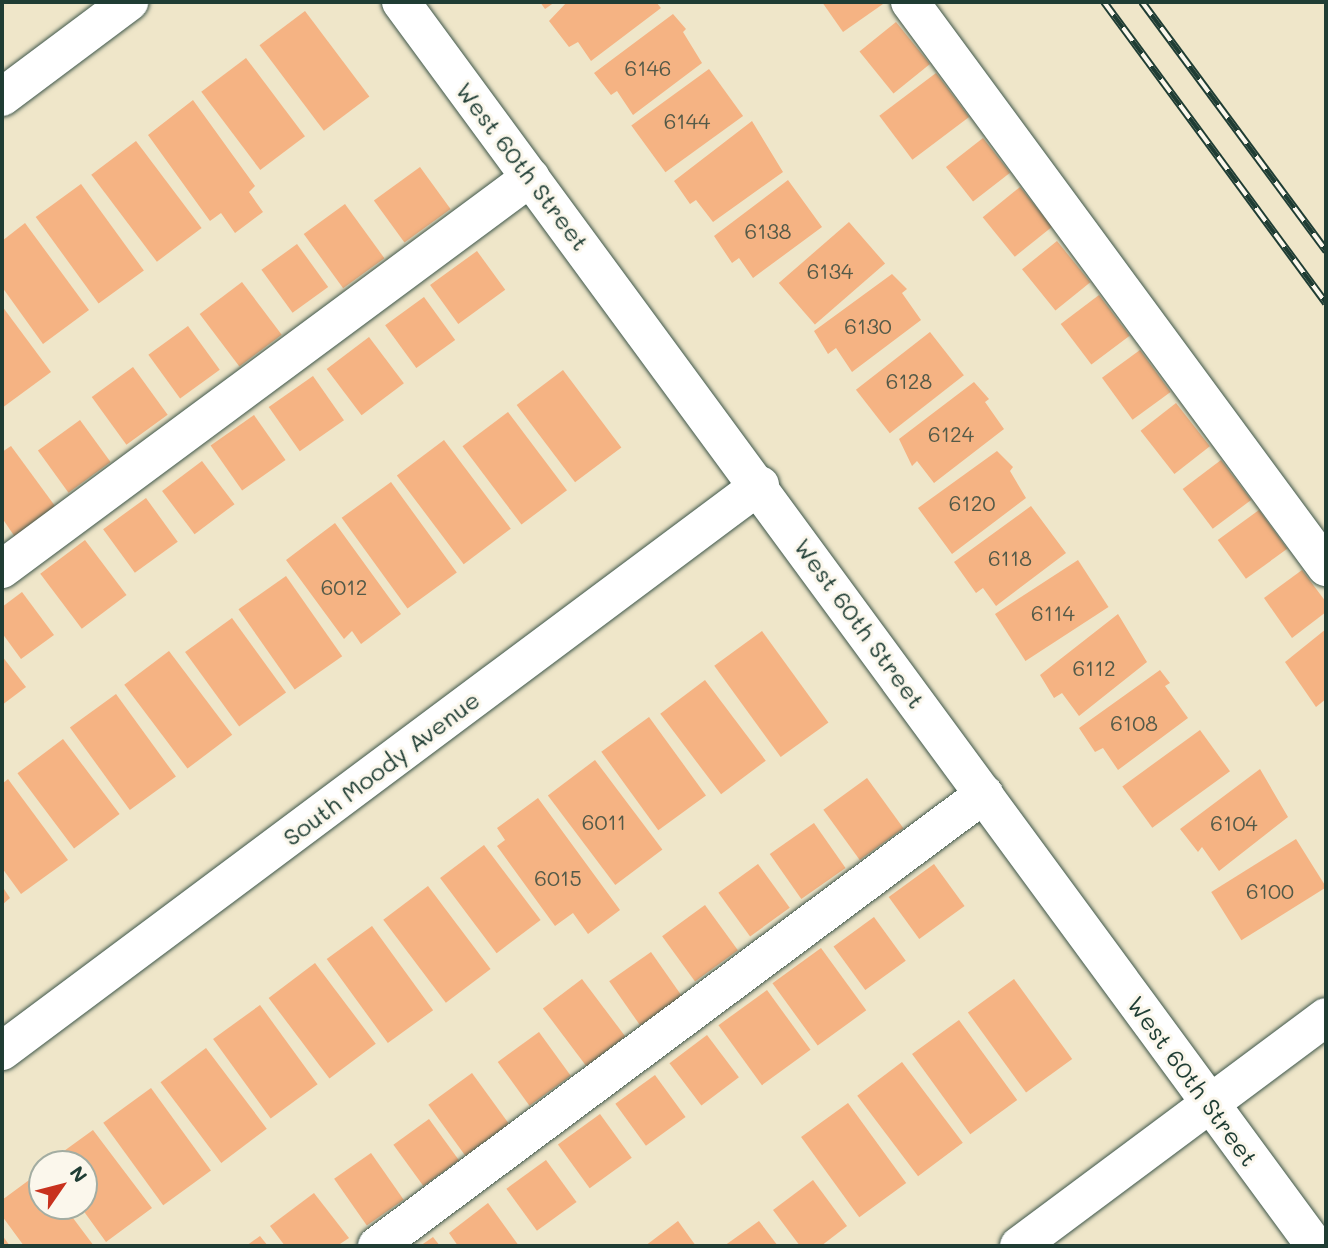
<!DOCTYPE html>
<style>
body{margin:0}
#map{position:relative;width:1328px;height:1248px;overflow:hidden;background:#efe6c9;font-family:Mali,sans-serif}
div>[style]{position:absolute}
.building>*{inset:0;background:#f5b383;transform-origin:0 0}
.roads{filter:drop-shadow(0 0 2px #3e564a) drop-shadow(0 0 2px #3e564a)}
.minor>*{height:38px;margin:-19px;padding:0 19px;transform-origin:19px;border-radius:19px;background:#fff}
.rail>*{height:8px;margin-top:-4px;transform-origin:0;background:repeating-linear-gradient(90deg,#fbf7ec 0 16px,#1f3d34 0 32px);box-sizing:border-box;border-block:2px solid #1f3d34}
span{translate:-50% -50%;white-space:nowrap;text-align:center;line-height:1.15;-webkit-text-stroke:6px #fbf7ec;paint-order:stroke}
.number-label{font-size:21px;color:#545a48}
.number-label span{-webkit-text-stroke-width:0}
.street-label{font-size:24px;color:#1f3d34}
.frame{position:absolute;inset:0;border:4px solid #1f3d34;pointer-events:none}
.north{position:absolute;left:28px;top:1150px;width:70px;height:70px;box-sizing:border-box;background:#fbf7ec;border:2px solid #a3ada2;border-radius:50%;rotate:55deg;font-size:19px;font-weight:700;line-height:28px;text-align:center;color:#1f3d34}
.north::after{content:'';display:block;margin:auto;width:24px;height:32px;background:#c8321e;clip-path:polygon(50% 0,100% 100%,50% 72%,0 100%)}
</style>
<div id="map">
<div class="building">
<div style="clip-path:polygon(540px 2px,555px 2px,545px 9px)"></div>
<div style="clip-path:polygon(567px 2px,656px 2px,661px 8px,591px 61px,578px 42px,569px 47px,549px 21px)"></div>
<div style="clip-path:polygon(822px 2px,882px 2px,883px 4px,843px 32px)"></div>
<div style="left:305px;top:11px;width:107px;height:57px;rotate:53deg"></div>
<div style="clip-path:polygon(673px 14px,686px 29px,683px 32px,702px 63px,633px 115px,617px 91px,611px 95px,594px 73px)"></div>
<div style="left:896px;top:22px;width:54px;height:47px;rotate:51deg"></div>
<div style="left:246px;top:58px;width:98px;height:56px;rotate:53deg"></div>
<div style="left:709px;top:69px;width:58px;height:96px;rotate:54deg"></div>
<div style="left:936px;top:73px;width:55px;height:71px;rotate:53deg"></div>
<div style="clip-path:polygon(193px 100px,255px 186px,249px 192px,263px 212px,235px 233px,221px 213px,210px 221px,148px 135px)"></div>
<div style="clip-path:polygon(752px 121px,783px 172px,713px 222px,696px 200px,690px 204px,674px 181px)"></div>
<div style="left:983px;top:138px;width:44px;height:47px;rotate:52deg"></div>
<div style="left:136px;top:141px;width:109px;height:56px;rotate:53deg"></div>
<div style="left:420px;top:167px;width:52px;height:57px;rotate:54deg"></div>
<div style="clip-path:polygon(788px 180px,822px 227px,753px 278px,739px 258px,732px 263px,714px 236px)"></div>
<div style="left:81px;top:184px;width:107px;height:56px;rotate:54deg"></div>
<div style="left:1020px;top:187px;width:51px;height:48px;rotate:51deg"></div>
<div style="left:345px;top:204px;width:67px;height:51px;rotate:54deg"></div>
<div style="left:849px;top:222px;width:55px;height:93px;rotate:49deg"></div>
<div style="clip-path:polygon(25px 223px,89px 310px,43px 344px,2px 287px,2px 241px)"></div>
<div style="left:1057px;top:241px;width:53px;height:45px;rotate:51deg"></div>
<div style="left:297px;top:244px;width:53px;height:44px;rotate:54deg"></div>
<div style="left:477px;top:251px;width:48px;height:58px;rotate:54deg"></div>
<div style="clip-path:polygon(892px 274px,907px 289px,902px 293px,921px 320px,852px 372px,836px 348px,828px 354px,814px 331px)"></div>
<div style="left:242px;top:282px;width:66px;height:53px;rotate:53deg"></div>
<div style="left:1099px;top:295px;width:51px;height:48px;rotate:53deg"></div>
<div style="left:424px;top:297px;width:53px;height:48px;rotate:54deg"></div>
<div style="clip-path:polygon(2px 306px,51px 372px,2px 408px)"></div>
<div style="left:188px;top:326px;width:54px;height:49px;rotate:54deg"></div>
<div style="left:930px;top:332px;width:55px;height:94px;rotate:52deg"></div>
<div style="left:369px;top:337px;width:58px;height:53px;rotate:53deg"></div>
<div style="left:1140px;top:350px;width:52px;height:47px;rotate:54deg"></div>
<div style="left:133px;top:367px;width:59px;height:51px;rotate:54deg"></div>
<div style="left:563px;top:370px;width:97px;height:58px;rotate:53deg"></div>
<div style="left:313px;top:376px;width:54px;height:54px;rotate:55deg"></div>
<div style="clip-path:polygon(974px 382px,989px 399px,985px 402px,1004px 429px,934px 483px,917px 461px,912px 466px,899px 439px)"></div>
<div style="left:1176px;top:403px;width:55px;height:45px;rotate:52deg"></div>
<div style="left:508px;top:412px;width:98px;height:57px;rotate:53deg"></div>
<div style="left:254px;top:415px;width:55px;height:53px;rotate:55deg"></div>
<div style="left:80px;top:420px;width:52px;height:52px;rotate:54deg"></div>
<div style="left:444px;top:440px;width:111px;height:59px;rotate:53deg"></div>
<div style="clip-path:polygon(11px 446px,55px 506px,15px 537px,2px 518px,2px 452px)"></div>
<div style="clip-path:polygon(997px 451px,1013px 467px,1010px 471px,1026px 498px,952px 554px,918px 508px)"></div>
<div style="left:1221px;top:460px;width:50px;height:48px;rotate:53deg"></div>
<div style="left:202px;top:461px;width:54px;height:50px;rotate:53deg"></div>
<div style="left:391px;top:482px;width:112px;height:61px;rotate:54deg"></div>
<div style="left:146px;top:498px;width:54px;height:53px;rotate:54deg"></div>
<div style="clip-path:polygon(1031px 506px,1066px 553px,996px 606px,983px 588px,976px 593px,954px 562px)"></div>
<div style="left:1259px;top:510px;width:48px;height:51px;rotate:54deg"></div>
<div style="clip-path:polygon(335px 523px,401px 614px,361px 644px,352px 631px,344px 639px,286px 560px)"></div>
<div style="left:85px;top:540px;width:69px;height:56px;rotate:53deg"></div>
<div style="left:1078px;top:560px;width:56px;height:99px;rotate:57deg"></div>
<div style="clip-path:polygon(1302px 570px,1326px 602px,1326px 612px,1292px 638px,1264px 598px)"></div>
<div style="left:286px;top:576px;width:98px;height:58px;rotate:55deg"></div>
<div style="clip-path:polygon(22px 592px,54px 635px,21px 659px,2px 633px,2px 607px)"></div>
<div style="clip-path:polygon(1118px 614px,1147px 662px,1079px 716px,1062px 693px,1054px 698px,1040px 675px)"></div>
<div style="left:232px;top:618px;width:92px;height:58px;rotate:54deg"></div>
<div style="clip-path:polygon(1326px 629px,1326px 699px,1316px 707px,1285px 662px)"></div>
<div style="left:762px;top:631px;width:113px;height:59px;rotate:54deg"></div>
<div style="left:169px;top:651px;width:105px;height:56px;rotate:53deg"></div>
<div style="clip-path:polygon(2px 656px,26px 687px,2px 705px)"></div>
<div style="clip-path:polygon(1160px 670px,1170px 683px,1165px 686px,1188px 718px,1118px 770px,1103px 748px,1095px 752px,1079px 728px)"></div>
<div style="left:705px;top:680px;width:101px;height:56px;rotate:53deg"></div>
<div style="left:116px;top:694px;width:102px;height:57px;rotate:54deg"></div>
<div style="left:649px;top:717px;width:97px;height:59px;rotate:54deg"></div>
<div style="left:1200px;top:730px;width:51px;height:96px;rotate:54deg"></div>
<div style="left:63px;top:739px;width:94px;height:57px;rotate:53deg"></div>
<div style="left:595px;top:760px;width:112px;height:59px;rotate:53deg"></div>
<div style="clip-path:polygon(1260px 769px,1288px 817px,1219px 871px,1202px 847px,1198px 852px,1180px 829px)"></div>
<div style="left:867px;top:778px;width:62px;height:54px;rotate:54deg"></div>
<div style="clip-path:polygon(8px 779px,68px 860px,21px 894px,2px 868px,2px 784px)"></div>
<div style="clip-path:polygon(538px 798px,620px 910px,588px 934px,573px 913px,555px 926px,497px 846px,505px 840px,497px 828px)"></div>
<div style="left:814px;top:823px;width:55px;height:54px;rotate:55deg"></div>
<div style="left:1296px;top:839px;width:57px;height:100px;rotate:58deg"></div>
<div style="left:484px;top:845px;width:94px;height:55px;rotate:53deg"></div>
<div style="left:758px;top:864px;width:54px;height:49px;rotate:54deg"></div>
<div style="left:934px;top:864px;width:52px;height:56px;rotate:54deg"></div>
<div style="clip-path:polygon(2px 886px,10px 898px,2px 905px)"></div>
<div style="left:428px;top:886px;width:104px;height:56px;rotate:53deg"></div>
<div style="left:705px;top:905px;width:56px;height:53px;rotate:54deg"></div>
<div style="left:874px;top:917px;width:54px;height:50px;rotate:54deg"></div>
<div style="left:372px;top:926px;width:104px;height:56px;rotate:54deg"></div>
<div style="left:821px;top:948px;width:77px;height:60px;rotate:54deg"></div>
<div style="left:651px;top:952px;width:54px;height:51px;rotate:55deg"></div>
<div style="left:315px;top:963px;width:101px;height:58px;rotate:53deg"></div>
<div style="left:582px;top:979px;width:72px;height:49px;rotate:53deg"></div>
<div style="left:1014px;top:979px;width:99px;height:57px;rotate:54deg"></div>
<div style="left:767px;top:990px;width:74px;height:60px;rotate:54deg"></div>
<div style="left:260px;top:1005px;width:98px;height:58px;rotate:54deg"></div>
<div style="left:959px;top:1020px;width:99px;height:58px;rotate:54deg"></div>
<div style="left:539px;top:1032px;width:54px;height:51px;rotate:54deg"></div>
<div style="left:707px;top:1035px;width:53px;height:47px;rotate:53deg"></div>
<div style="left:206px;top:1048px;width:101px;height:57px;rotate:53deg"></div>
<div style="left:902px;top:1062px;width:101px;height:56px;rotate:53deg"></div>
<div style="left:472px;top:1073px;width:63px;height:54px;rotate:54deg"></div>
<div style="left:655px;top:1075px;width:52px;height:49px;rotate:54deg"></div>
<div style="left:151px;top:1088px;width:102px;height:59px;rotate:54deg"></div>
<div style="left:848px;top:1103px;width:99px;height:58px;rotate:54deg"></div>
<div style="left:600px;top:1114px;width:54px;height:52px;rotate:54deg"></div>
<div style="left:429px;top:1119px;width:51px;height:44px;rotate:54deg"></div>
<div style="clip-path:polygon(93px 1130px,152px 1208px,106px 1242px,80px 1206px,84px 1206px,84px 1164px,46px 1164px)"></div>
<div style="left:371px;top:1153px;width:57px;height:45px;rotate:55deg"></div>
<div style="left:546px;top:1160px;width:52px;height:49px;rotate:54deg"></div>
<div style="clip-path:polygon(40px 1172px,42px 1206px,64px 1206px,94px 1246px,24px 1246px,2px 1216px,2px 1200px)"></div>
<div style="clip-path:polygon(813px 1180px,847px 1226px,821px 1246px,800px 1246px,773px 1210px)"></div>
<div style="clip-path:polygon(314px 1193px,349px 1238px,337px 1246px,285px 1246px,270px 1226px)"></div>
<div style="clip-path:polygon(488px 1203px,519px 1246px,458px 1246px,449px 1233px)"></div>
<div style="clip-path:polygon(678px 1221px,696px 1246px,645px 1246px)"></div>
<div style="clip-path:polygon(759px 1221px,778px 1246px,724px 1246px)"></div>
<div style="clip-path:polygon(2px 1235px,10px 1246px,2px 1246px)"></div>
<div style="clip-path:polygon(260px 1236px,268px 1246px,246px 1246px)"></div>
<div style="clip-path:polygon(433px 1237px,440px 1246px,420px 1246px)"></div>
</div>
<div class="roads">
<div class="minor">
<div style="left:401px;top:2px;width:1544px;rotate:53.69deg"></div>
<div style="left:910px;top:2px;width:702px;rotate:53.64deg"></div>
<div style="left:2px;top:97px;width:159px;rotate:-36.8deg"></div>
<div style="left:2px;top:569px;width:658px;rotate:-36.54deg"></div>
<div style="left:2px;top:1051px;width:946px;rotate:-36.75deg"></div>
<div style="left:377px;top:1246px;width:757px;rotate:-36.67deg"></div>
<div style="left:1019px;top:1246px;width:383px;rotate:-36.7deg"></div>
</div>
</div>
<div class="rail">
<div style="left:1104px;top:2px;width:374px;rotate:53.6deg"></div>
<div style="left:1142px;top:2px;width:310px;rotate:53.5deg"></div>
</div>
<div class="number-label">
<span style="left:648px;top:68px">6146</span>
<span style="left:687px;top:121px">6144</span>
<span style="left:768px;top:231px">6138</span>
<span style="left:830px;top:271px">6134</span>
<span style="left:868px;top:326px">6130</span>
<span style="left:909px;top:381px">6128</span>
<span style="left:951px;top:434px">6124</span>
<span style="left:972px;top:503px">6120</span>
<span style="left:1010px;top:558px">6118</span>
<span style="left:344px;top:587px">6012</span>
<span style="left:1053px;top:613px">6114</span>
<span style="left:1094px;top:668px">6112</span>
<span style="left:1134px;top:723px">6108</span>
<span style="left:604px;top:822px">6011</span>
<span style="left:1234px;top:823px">6104</span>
<span style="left:558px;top:878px">6015</span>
<span style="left:1270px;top:891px">6100</span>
</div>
<div class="street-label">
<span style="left:523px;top:166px;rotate:53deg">West 60th Street</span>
<span style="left:860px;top:623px;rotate:54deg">West 60th Street</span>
<span style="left:381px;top:768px;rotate:-37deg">South Moody Avenue</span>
<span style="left:1193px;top:1081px;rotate:54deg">West 60th Street</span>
</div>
<div class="frame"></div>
<div class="north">N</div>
</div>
